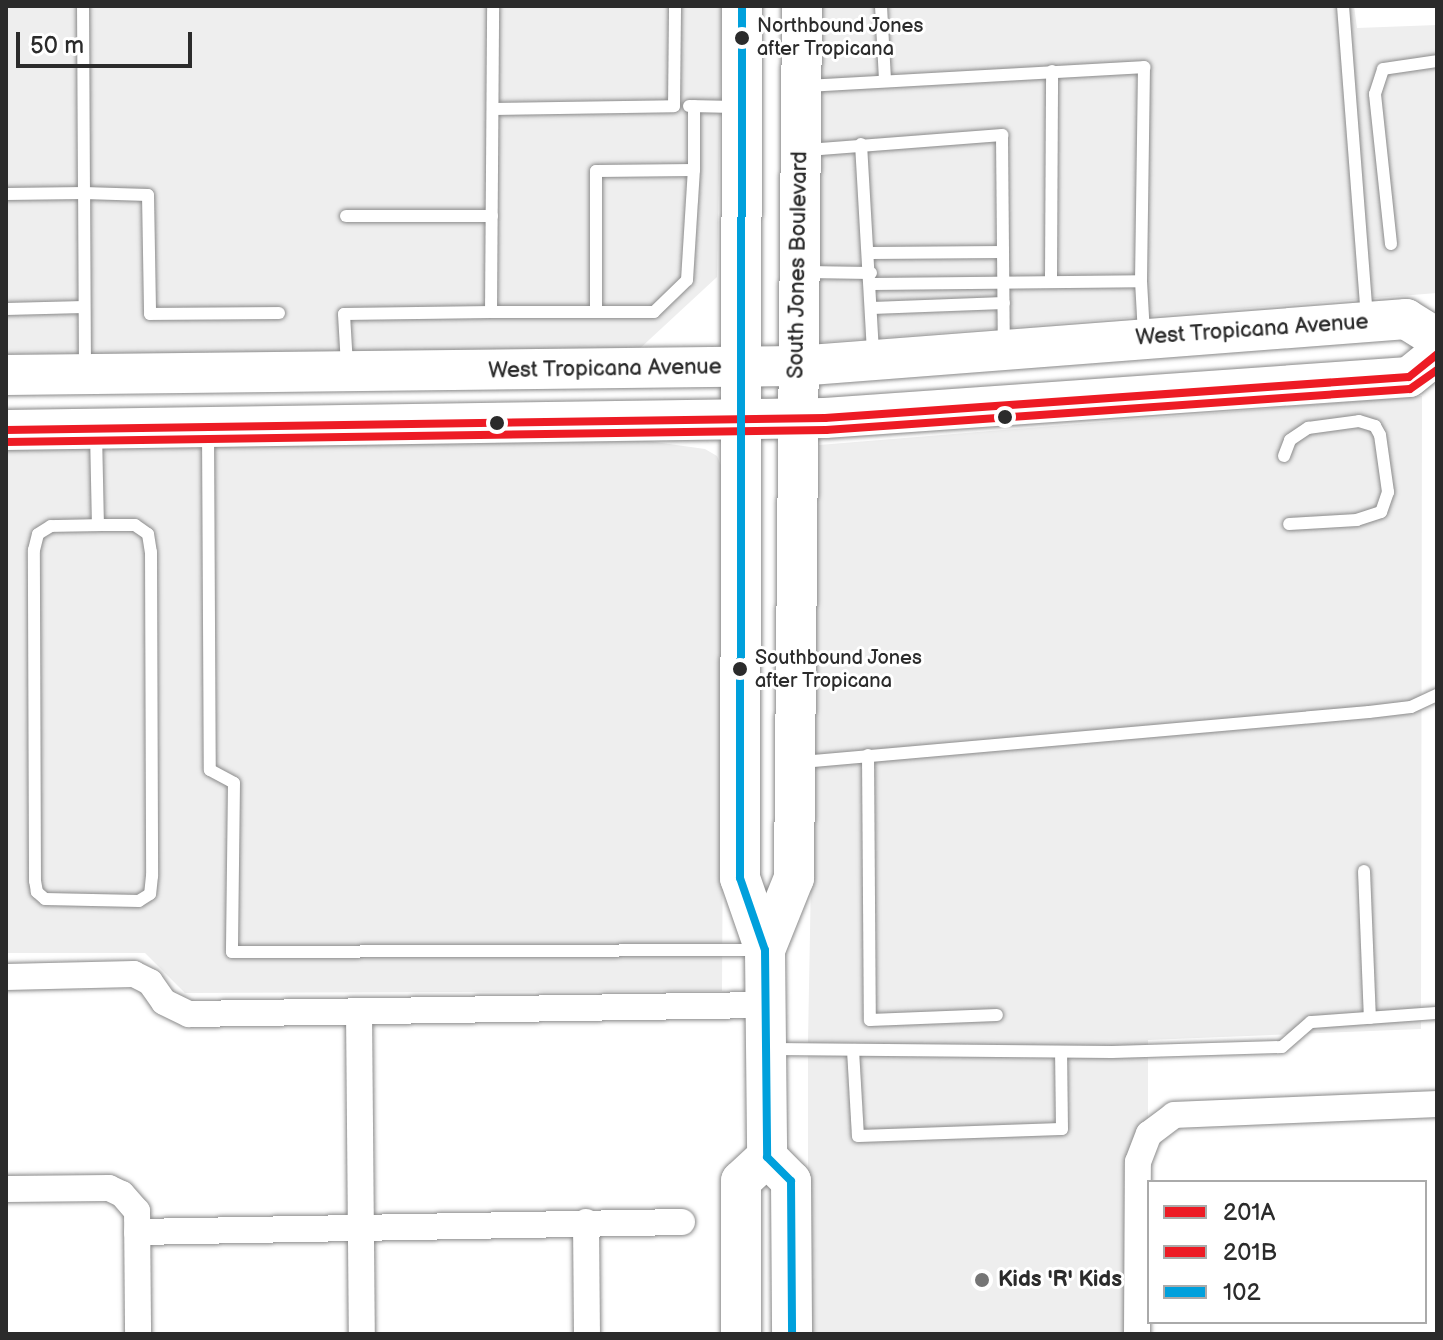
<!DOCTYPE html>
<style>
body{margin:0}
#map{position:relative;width:1443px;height:1340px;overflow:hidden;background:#fff;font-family:"Balsamiq Sans",sans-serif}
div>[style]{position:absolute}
.built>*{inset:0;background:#eee}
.roads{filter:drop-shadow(0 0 2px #8a8a8a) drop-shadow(0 0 2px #8a8a8a)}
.service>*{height:12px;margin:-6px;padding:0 6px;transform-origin:6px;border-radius:6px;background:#fff}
.minor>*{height:26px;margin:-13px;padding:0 13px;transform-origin:13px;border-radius:13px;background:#fff}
.primary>*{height:40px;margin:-20px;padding:0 20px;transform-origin:20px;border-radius:20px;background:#fff}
.bus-1>*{height:8px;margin:-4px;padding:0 4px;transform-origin:4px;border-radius:4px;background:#ed1b24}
.bus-2>*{height:8px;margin:-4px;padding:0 4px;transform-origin:4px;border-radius:4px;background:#ed1b24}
.bus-3>*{height:8px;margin:-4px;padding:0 4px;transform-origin:4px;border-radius:4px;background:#00a0dc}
.dots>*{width:22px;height:22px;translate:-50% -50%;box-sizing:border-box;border:4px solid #fff;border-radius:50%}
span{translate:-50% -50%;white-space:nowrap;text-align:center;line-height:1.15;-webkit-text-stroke:6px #fff;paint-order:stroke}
.bus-label{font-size:20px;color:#2b2b2b}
.left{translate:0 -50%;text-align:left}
.street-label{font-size:22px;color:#2b2b2b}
.poi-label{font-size:22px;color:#2b2b2b;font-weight:700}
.frame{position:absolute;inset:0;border:8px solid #2b2b2b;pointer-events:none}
.legend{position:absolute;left:1147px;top:1180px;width:280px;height:144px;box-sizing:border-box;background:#fff;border:2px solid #aaa;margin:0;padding:10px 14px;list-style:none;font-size:24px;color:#2b2b2b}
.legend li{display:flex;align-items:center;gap:16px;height:40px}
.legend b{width:40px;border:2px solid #aaa}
.scale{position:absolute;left:16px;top:32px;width:176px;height:36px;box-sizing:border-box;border:4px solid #2b2b2b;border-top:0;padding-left:10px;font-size:24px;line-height:28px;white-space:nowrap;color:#2b2b2b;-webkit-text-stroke:6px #fff;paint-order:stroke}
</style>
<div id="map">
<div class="built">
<div style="clip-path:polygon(6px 6px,722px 6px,717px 277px,636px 352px,6px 354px)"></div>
<div style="clip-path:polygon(819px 6px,1354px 6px,1357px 28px,1437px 25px,1437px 293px,814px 343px)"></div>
<div style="clip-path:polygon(1422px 396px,1421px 1029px,1148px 1040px,1148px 1334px,808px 1334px,808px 1041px,819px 445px)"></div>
<div style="clip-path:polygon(648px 441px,705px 449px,717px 456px,725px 475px,722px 991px,185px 993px,145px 953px,6px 953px,6px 449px)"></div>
</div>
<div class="roads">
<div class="service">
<div style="left:881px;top:6px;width:74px;rotate:86.9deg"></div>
<div style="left:1343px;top:6px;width:313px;rotate:85.6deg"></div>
<div style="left:808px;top:86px;width:337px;rotate:-3.2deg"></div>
<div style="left:1144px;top:67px;width:214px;rotate:90.8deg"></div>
<div style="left:1141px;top:281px;width:54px;rotate:86.8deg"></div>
<div style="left:689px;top:106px;width:46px;rotate:1.2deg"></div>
<div style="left:493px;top:109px;width:181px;rotate:-0.9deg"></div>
<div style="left:674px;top:106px;width:100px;rotate:-89.4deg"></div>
<div style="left:861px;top:144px;width:211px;rotate:86.7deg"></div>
<div style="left:807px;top:150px;width:196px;rotate:-4.4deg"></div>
<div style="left:1002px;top:135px;width:210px;rotate:89.5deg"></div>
<div style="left:6px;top:194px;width:78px;rotate:-0.7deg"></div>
<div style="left:84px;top:193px;width:187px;rotate:-90.3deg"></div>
<div style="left:346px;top:216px;width:146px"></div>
<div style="left:1391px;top:244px;width:151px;rotate:-96.1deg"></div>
<div style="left:1375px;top:94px;width:26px;rotate:-72deg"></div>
<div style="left:1383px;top:69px;width:55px;rotate:-8.4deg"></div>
<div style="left:870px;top:253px;width:133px;rotate:-0.4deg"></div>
<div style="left:806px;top:272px;width:65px;rotate:0.9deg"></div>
<div style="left:1051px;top:280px;width:209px;rotate:-89.7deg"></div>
<div style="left:872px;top:284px;width:269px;rotate:-0.6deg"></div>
<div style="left:872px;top:308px;width:132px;rotate:-2.2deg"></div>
<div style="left:6px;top:309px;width:78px;rotate:-1.5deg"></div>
<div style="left:596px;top:311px;width:140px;rotate:-90deg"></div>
<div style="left:596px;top:171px;width:98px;rotate:-0.6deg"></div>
<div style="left:694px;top:170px;width:64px;rotate:-90deg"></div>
<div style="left:491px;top:312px;width:163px"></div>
<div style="left:654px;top:312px;width:46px;rotate:-44.1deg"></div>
<div style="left:687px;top:280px;width:110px;rotate:-86.4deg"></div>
<div style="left:347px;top:365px;width:51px;rotate:-93.4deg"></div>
<div style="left:344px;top:314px;width:147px;rotate:-0.8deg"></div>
<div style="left:491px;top:312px;width:306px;rotate:-89.6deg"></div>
<div style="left:85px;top:370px;width:177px;rotate:-90.3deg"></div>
<div style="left:84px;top:193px;width:64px;rotate:1.8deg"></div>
<div style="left:148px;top:195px;width:119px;rotate:89deg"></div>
<div style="left:150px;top:314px;width:129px;rotate:-0.4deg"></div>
<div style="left:208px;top:431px;width:339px;rotate:89.7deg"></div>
<div style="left:210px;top:770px;width:27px;rotate:28deg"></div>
<div style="left:234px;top:783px;width:169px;rotate:90.7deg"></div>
<div style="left:232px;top:952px;width:526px;rotate:-0.22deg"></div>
<div style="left:96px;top:432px;width:93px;rotate:88.8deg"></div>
<div style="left:1284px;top:456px;width:17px;rotate:-69deg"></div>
<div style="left:1290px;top:440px;width:22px;rotate:-34deg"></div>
<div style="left:1308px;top:428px;width:51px;rotate:-7.8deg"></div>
<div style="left:1359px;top:421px;width:17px;rotate:17deg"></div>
<div style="left:1375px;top:426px;width:10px;rotate:61deg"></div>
<div style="left:1380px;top:435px;width:58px;rotate:82deg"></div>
<div style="left:1388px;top:492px;width:21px;rotate:109deg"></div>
<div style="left:1381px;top:512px;width:25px;rotate:162deg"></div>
<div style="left:1357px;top:520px;width:68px;rotate:176.6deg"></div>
<div style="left:98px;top:525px;width:37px"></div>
<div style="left:135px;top:525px;width:16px;rotate:35deg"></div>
<div style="left:148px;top:534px;width:18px;rotate:81deg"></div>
<div style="left:151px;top:552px;width:324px;rotate:89.8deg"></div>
<div style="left:152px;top:876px;width:18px;rotate:96deg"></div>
<div style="left:150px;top:894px;width:13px;rotate:148deg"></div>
<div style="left:139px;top:901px;width:94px;rotate:-178.8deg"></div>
<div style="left:45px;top:899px;width:11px;rotate:-139deg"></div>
<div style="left:37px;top:892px;width:11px;rotate:-100deg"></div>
<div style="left:35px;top:881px;width:331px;rotate:-90.2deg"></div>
<div style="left:34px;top:550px;width:16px;rotate:-76deg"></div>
<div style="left:38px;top:534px;width:15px;rotate:-32deg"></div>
<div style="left:51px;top:526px;width:47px;rotate:-1.2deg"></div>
<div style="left:868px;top:755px;width:265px;rotate:89.6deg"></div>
<div style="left:870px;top:1020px;width:127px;rotate:-2.3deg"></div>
<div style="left:802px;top:762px;width:569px;rotate:-5.04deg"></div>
<div style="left:1369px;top:712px;width:42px;rotate:-6.8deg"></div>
<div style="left:1411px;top:707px;width:29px;rotate:-25deg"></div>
<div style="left:1364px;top:871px;width:147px;rotate:87.7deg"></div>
<div style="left:773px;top:1049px;width:339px;rotate:0.5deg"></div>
<div style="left:1112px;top:1052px;width:170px;rotate:-1.7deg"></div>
<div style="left:1282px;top:1047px;width:38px;rotate:-41deg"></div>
<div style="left:1311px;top:1022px;width:126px;rotate:-4.1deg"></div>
<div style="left:853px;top:1050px;width:86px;rotate:86.7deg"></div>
<div style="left:858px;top:1136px;width:204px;rotate:-2deg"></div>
<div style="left:1062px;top:1129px;width:77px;rotate:-90.7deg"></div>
</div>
<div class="minor">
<div style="left:6px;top:977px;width:128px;rotate:-1.3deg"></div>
<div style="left:134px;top:974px;width:18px;rotate:27deg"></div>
<div style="left:150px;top:982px;width:24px;rotate:55deg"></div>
<div style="left:164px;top:1002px;width:28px;rotate:26deg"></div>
<div style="left:189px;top:1014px;width:576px;rotate:-0.9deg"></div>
<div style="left:359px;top:1011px;width:323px;rotate:89.5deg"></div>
<div style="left:6px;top:1189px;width:103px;rotate:-0.6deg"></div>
<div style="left:109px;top:1188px;width:14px;rotate:25deg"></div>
<div style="left:122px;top:1194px;width:23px;rotate:49deg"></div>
<div style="left:137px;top:1211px;width:123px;rotate:89.5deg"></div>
<div style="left:586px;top:1222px;width:112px;rotate:89.5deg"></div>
<div style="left:137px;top:1232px;width:545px;rotate:-1.05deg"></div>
<div style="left:1137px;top:1334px;width:172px;rotate:-89.7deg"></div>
<div style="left:1138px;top:1162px;width:30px;rotate:-69deg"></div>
<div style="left:1149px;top:1134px;width:31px;rotate:-37deg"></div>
<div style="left:1174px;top:1115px;width:263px;rotate:-2.4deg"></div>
</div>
<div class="primary">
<div style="left:742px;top:6px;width:872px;rotate:90.13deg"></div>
<div style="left:740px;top:878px;width:76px;rotate:70.9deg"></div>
<div style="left:765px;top:950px;width:207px;rotate:89.4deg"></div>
<div style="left:767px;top:1157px;width:34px;rotate:45deg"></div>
<div style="left:791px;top:1181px;width:153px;rotate:89.6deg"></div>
<div style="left:6px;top:375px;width:791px;rotate:-0.65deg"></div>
<div style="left:797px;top:366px;width:611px;rotate:-4.41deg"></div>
<div style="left:1406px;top:319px;width:36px;rotate:32deg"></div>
<div style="left:6px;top:430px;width:819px;rotate:-0.84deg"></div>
<div style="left:825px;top:418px;width:585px;rotate:-4.02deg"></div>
<div style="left:1409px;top:377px;width:36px;rotate:-39deg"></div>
<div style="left:765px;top:950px;width:78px;rotate:-68.1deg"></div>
<div style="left:794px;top:878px;width:872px;rotate:-89.47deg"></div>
<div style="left:741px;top:1334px;width:153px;rotate:-90deg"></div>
<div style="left:741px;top:1181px;width:35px;rotate:-43deg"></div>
</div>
</div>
<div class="bus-1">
<div style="left:6px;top:430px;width:819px;rotate:-0.84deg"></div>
<div style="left:825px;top:418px;width:585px;rotate:-4.02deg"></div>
<div style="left:1409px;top:377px;width:36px;rotate:-39deg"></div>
</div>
<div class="bus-2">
<div style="left:6px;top:442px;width:820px;rotate:-0.84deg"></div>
<div style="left:826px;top:430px;width:585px;rotate:-4.02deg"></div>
<div style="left:1410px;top:389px;width:33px;rotate:-35deg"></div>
</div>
<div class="bus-3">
<div style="left:742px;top:6px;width:872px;rotate:90.13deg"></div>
<div style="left:740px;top:878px;width:76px;rotate:70.9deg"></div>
<div style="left:765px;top:950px;width:207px;rotate:89.4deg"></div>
<div style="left:767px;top:1157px;width:34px;rotate:45deg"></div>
<div style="left:791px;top:1181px;width:153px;rotate:89.6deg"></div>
</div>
<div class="dots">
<div style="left:742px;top:38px;background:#2b2b2b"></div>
<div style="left:1005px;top:417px;background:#2b2b2b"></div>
<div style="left:497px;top:423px;background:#2b2b2b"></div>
<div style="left:740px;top:669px;background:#2b2b2b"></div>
<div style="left:982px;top:1280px;background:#757575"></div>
</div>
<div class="bus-label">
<span class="left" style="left:757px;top:38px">Northbound Jones<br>after Tropicana</span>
<span class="left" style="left:755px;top:670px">Southbound Jones<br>after Tropicana</span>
</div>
<div class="street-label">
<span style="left:798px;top:265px;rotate:-89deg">South Jones Boulevard</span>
<span style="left:1252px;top:330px;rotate:-4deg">West Tropicana Avenue</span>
<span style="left:605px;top:369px;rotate:-1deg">West Tropicana Avenue</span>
</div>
<div class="poi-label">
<span class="left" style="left:998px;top:1280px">Kids 'R' Kids</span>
</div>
<div class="frame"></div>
<ul class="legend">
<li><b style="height:10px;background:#ed1b24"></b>201A</li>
<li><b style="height:10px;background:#ed1b24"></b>201B</li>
<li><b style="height:10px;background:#00a0dc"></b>102</li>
</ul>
<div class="scale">50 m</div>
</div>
